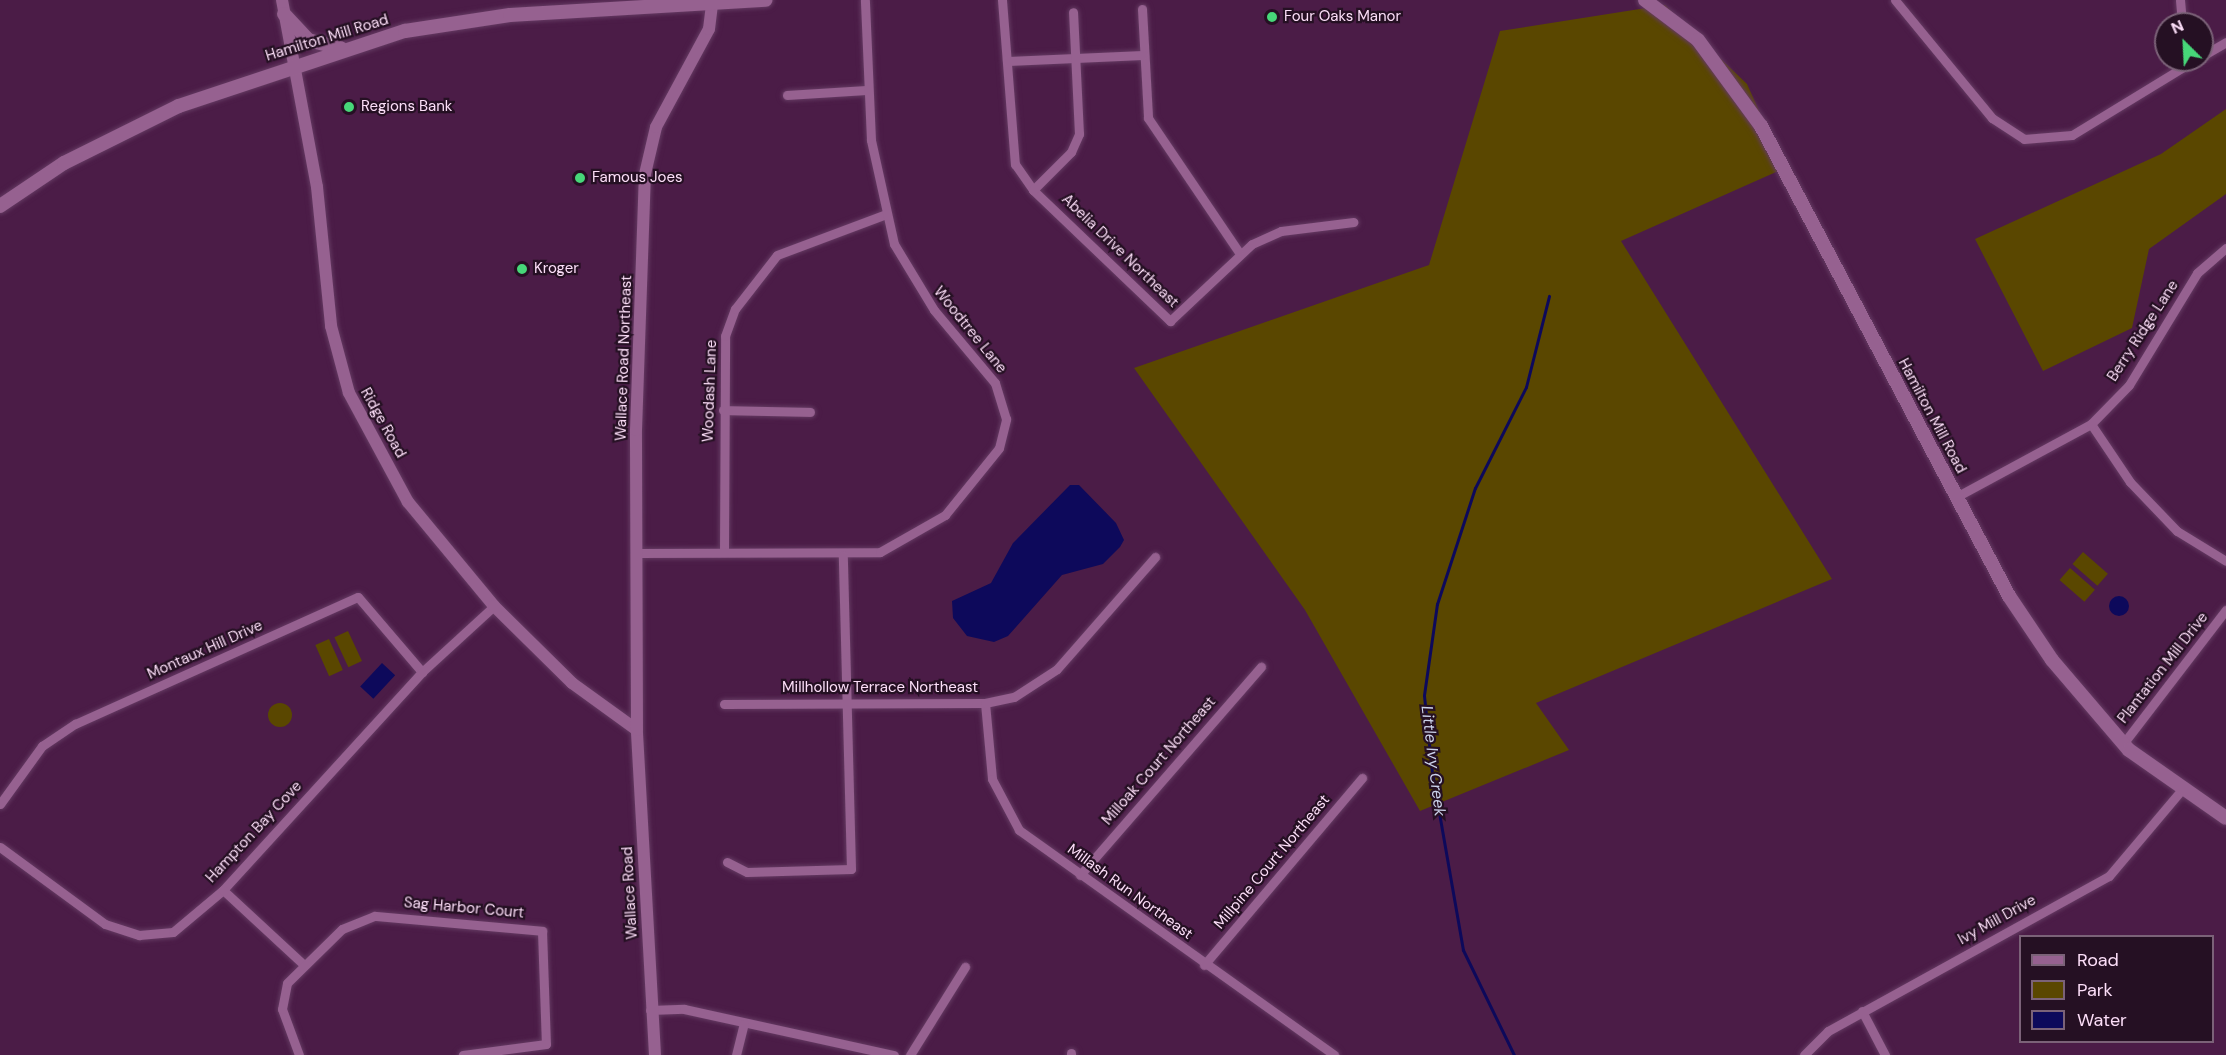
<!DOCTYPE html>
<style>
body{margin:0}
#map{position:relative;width:2226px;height:1055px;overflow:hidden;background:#4b1c47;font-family:"DM Sans",sans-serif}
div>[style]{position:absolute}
.green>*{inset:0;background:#5a4700;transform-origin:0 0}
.round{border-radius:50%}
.water>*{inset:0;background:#0d095b;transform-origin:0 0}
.stream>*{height:3px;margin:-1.5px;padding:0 1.5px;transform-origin:1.5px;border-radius:1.5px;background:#0d095b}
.roads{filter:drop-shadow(0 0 2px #643a62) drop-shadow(0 0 2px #643a62)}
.minor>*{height:9px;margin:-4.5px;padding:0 4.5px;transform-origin:4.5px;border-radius:4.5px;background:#966190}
.tertiary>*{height:12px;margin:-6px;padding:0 6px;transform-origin:6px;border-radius:6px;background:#966190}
.secondary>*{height:14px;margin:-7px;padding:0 7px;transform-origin:7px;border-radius:7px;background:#966190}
.dots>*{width:16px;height:16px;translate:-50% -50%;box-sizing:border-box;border:3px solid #251023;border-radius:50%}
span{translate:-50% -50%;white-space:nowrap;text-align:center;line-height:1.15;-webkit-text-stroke:4.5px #251023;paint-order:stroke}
.poi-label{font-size:15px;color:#fcdef8}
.left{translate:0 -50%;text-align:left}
.street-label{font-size:15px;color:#fcdef8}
.water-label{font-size:16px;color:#ccd3eb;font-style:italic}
.legend{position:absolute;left:2019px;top:935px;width:195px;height:108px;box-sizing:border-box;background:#251023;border:2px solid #7b6278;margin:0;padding:8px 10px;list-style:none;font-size:18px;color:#fcdef8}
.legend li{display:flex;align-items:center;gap:12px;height:30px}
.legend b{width:30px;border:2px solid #7b6278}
.north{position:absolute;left:2154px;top:12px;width:60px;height:60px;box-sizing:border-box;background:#251023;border:2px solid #7b6278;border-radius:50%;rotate:336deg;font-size:16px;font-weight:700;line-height:24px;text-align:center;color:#fcdef8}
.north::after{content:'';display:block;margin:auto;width:21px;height:27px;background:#47d779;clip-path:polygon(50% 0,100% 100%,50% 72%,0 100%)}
</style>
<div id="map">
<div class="green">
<div style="clip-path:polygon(1665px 5px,1747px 84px,1785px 168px,1621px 241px,1832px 579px,1536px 703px,1569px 750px,1420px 811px,1305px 610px,1134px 368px,1429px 265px,1500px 31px)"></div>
<div style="clip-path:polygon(2226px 109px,2226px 194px,2149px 249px,2132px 328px,2043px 371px,1975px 239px,2161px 154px)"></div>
<div style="left:2083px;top:552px;width:33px;height:16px;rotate:41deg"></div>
<div style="left:2070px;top:568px;width:33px;height:16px;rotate:41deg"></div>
<div style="left:348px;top:631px;width:33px;height:15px;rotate:65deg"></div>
<div style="left:329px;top:639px;width:34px;height:15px;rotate:66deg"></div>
<div class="round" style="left:268px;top:703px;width:24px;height:24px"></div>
</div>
<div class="water">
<div style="clip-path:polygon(1070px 485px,1079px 485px,1116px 523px,1124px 540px,1120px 547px,1103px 564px,1062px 575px,1008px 636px,994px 642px,967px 636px,953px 618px,952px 601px,991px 583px,1013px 543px)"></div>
<div class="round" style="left:2109px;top:596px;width:20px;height:20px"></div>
<div style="left:382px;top:663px;width:18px;height:32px;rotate:43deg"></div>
</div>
<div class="stream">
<div style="left:1514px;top:1055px;width:117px;rotate:-115.9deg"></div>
<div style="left:1463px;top:950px;width:180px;rotate:-99.9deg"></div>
<div style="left:1432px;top:773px;width:78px;rotate:-95.9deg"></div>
<div style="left:1424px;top:695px;width:92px;rotate:-81.9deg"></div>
<div style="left:1437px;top:604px;width:122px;rotate:-71.9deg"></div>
<div style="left:1475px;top:488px;width:113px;rotate:-63.2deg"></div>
<div style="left:1526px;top:387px;width:94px;rotate:-75.8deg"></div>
</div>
<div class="roads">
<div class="minor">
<div style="left:1002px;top:0;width:165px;rotate:85.5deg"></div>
<div style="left:1015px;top:164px;width:32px;rotate:55deg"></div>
<div style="left:1033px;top:190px;width:190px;rotate:43.7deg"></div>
<div style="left:1170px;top:321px;width:112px;rotate:-43.2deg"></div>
<div style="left:1252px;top:244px;width:32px;rotate:-24deg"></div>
<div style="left:1281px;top:231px;width:73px;rotate:-7.1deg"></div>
<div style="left:1895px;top:0;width:153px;rotate:50.6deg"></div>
<div style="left:1992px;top:118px;width:38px;rotate:33deg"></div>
<div style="left:2024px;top:139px;width:48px;rotate:-4.8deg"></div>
<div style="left:2072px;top:135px;width:144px;rotate:-31.4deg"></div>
<div style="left:2180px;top:0;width:24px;rotate:85deg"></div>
<div style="left:1142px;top:9px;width:109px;rotate:86.8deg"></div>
<div style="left:1148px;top:118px;width:161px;rotate:55.9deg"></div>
<div style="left:2202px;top:56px;width:28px;rotate:-30deg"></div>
<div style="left:1007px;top:61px;width:137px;rotate:-2.5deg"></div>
<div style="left:787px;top:95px;width:79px;rotate:-3.6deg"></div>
<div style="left:1033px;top:190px;width:54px;rotate:-45deg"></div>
<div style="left:1071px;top:152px;width:20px;rotate:-66deg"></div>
<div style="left:1079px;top:134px;width:122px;rotate:-92.8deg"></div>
<div style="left:723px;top:410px;width:87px;rotate:1.3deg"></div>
<div style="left:2091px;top:424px;width:70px;rotate:56.1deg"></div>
<div style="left:2130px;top:482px;width:68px;rotate:46.2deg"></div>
<div style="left:2177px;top:531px;width:57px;rotate:31.5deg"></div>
<div style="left:1956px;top:497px;width:153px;rotate:-28.4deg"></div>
<div style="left:2091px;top:424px;width:54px;rotate:-45.7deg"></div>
<div style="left:2129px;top:385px;width:131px;rotate:-58.7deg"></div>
<div style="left:2197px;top:273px;width:38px;rotate:-41deg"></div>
<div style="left:724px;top:552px;width:216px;rotate:-89.7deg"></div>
<div style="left:725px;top:336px;width:29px;rotate:-70deg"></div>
<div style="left:735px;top:309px;width:68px;rotate:-52.1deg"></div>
<div style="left:777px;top:255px;width:116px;rotate:-20.6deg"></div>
<div style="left:637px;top:553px;width:243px;rotate:-0.2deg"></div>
<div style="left:880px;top:552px;width:75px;rotate:-29.6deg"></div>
<div style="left:945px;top:515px;width:86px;rotate:-51.1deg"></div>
<div style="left:999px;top:448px;width:30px;rotate:-76deg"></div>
<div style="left:1006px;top:419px;width:38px;rotate:-107deg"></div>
<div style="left:995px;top:383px;width:95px;rotate:-129.9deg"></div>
<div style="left:934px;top:310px;width:77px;rotate:-121.2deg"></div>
<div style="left:894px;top:244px;width:107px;rotate:-102.5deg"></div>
<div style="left:871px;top:140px;width:140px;rotate:-92.5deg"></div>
<div style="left:985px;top:703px;width:76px;rotate:84.7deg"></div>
<div style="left:992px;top:779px;width:58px;rotate:62.1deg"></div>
<div style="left:1019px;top:830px;width:387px;rotate:35.5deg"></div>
<div style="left:724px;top:704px;width:261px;rotate:-0.2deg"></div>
<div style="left:985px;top:703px;width:30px;rotate:-12deg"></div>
<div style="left:1014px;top:697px;width:51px;rotate:-33.1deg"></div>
<div style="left:1057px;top:669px;width:149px;rotate:-48.8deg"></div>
<div style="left:2123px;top:744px;width:169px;rotate:-52.5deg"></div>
<div style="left:0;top:804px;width:72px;rotate:-54.1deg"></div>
<div style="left:42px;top:746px;width:40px;rotate:-34deg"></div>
<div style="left:75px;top:724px;width:310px;rotate:-24.2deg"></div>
<div style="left:358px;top:597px;width:99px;rotate:49.5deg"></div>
<div style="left:0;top:847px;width:130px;rotate:36.3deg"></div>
<div style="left:105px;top:924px;width:36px;rotate:18deg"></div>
<div style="left:139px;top:935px;width:34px;rotate:-5deg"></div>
<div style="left:173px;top:932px;width:65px;rotate:-40deg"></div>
<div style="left:223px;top:890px;width:295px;rotate:-47.6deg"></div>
<div style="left:422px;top:672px;width:98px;rotate:-42.5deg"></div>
<div style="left:727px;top:862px;width:22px;rotate:27deg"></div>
<div style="left:747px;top:872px;width:104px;rotate:-1.7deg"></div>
<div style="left:851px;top:869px;width:314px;rotate:-91.5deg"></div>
<div style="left:1080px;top:875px;width:276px;rotate:-49deg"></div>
<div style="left:223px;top:890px;width:109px;rotate:42.8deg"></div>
<div style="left:1204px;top:965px;width:245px;rotate:-49.8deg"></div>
<div style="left:650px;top:1010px;width:34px;rotate:-2deg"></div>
<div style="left:684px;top:1009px;width:215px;rotate:12.4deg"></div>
<div style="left:1862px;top:1011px;width:50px;rotate:62.4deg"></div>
<div style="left:299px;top:1055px;width:49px;rotate:-110.3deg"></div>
<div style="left:282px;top:1009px;width:26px;rotate:-79deg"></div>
<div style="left:287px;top:983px;width:77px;rotate:-44.5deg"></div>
<div style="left:342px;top:929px;width:35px;rotate:-22deg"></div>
<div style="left:375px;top:916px;width:168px;rotate:5.1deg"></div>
<div style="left:542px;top:931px;width:113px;rotate:88deg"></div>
<div style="left:546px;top:1044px;width:84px;rotate:172.5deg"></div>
<div style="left:736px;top:1055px;width:32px;rotate:-76deg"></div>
<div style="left:910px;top:1055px;width:104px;rotate:-58deg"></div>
<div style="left:1071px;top:1055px;width:2px;rotate:-90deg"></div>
<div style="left:1804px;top:1055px;width:34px;rotate:-45deg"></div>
<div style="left:1828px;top:1031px;width:321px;rotate:-28.9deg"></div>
<div style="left:2109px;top:876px;width:116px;rotate:-49.9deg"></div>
</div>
<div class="tertiary">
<div style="left:282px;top:0;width:190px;rotate:79.4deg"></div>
<div style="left:317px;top:187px;width:140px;rotate:84.2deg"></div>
<div style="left:331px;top:326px;width:69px;rotate:75deg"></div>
<div style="left:349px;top:393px;width:124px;rotate:61.6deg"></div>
<div style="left:408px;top:502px;width:135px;rotate:50.4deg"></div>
<div style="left:494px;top:606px;width:110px;rotate:44.6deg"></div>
<div style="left:572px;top:683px;width:80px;rotate:35.9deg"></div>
<div style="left:655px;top:1055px;width:325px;rotate:-93.2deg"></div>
<div style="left:637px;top:730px;width:300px;rotate:-90.2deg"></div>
<div style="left:636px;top:430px;width:256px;rotate:-88deg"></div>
<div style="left:645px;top:174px;width:48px;rotate:-76.8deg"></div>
<div style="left:656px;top:127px;width:111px;rotate:-61.6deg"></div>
<div style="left:709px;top:29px;width:26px;rotate:-83deg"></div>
</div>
<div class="secondary">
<div style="left:1645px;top:0;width:66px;rotate:37deg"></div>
<div style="left:1698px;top:40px;width:107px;rotate:53.8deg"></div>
<div style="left:1761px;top:126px;width:531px;rotate:62.18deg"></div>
<div style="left:2009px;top:596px;width:77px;rotate:56.1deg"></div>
<div style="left:2052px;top:660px;width:118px;rotate:49.5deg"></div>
<div style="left:2129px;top:750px;width:118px;rotate:35deg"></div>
<div style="left:284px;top:14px;width:35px;rotate:47deg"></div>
<div style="left:308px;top:40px;width:34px;rotate:14deg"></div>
<div style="left:0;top:206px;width:77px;rotate:-33.9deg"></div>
<div style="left:64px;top:163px;width:128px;rotate:-26.4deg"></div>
<div style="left:179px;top:106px;width:238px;rotate:-18.4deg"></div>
<div style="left:405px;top:31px;width:106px;rotate:-8.7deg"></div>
<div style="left:510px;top:15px;width:256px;rotate:-3.4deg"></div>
</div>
</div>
<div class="dots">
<div style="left:1272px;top:17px;background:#47d779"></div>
<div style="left:349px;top:107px;background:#47d779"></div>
<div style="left:580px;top:178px;background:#47d779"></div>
<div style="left:522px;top:269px;background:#47d779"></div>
</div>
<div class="poi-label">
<span class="left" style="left:1284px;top:17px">Four Oaks Manor</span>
<span class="left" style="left:361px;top:107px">Regions Bank</span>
<span class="left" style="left:592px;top:178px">Famous Joes</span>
<span class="left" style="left:534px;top:269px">Kroger</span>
</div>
<div class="street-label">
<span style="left:327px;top:38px;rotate:-17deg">Hamilton Mill Road</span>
<span style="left:1120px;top:251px;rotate:44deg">Abelia Drive Northeast</span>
<span style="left:970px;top:330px;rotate:51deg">Woodtree Lane</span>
<span style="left:2143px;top:331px;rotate:-57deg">Berry Ridge Lane</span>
<span style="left:624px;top:358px;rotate:-88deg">Wallace Road Northeast</span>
<span style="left:710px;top:391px;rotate:-88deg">Woodash Lane</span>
<span style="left:1932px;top:416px;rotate:62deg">Hamilton Mill Road</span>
<span style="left:383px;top:423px;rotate:61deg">Ridge Road</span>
<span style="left:205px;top:650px;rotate:-24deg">Montaux Hill Drive</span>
<span style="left:2163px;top:668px;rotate:-52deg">Plantation Mill Drive</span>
<span style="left:880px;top:688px">Millhollow Terrace Northeast</span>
<span style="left:1159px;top:761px;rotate:-49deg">Milloak Court Northeast</span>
<span style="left:254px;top:832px;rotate:-47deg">Hampton Bay Cove</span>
<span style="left:1272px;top:862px;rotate:-50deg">Millpine Court Northeast</span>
<span style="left:1130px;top:892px;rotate:36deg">Millash Run Northeast</span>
<span style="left:630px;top:893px;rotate:-93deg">Wallace Road</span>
<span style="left:464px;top:908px;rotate:5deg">Sag Harbor Court</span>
<span style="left:1997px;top:920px;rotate:-29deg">Ivy Mill Drive</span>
</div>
<div class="water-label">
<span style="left:1433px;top:761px;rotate:83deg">Little Ivy Creek</span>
</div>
<ul class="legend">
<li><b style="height:8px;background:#966190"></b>Road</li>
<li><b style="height:16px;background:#5a4700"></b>Park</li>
<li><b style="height:16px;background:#0d095b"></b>Water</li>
</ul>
<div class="north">N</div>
</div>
